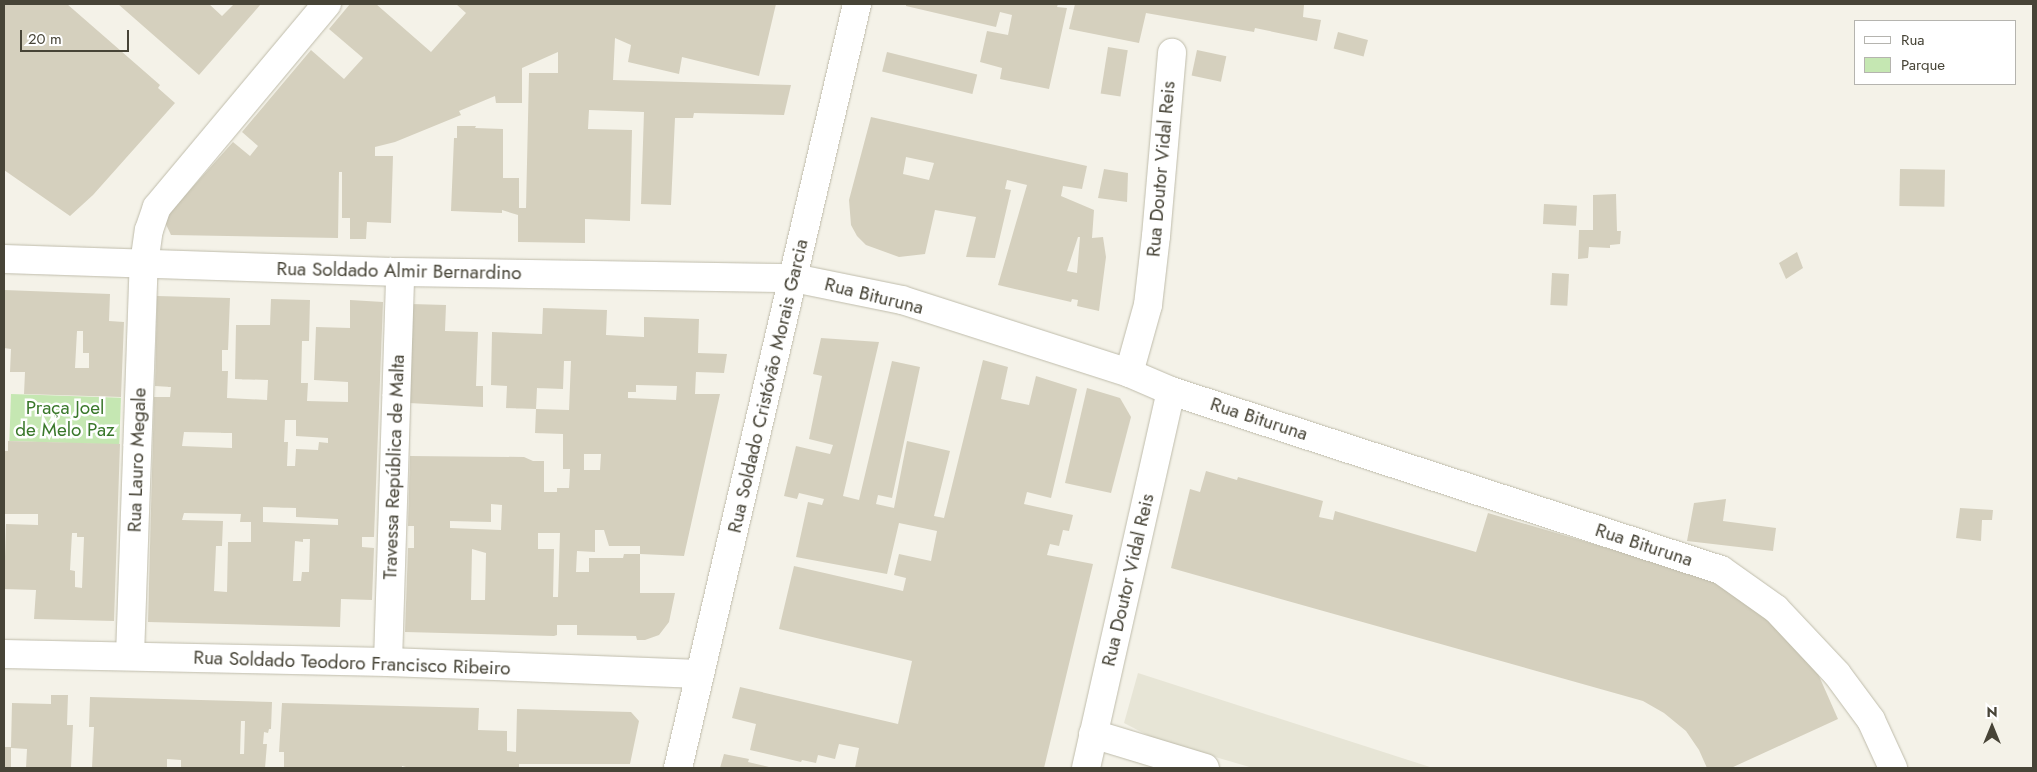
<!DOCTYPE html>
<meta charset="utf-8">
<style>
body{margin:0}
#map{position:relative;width:2037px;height:772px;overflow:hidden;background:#f4f2e8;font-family:Jost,sans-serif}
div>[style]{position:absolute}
.residential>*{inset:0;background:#e7e5d6}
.green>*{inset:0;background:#c5e7b2;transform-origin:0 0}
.building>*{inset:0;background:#d5d0be;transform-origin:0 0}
.roads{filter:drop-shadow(0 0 1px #bfbcab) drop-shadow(0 0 1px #bfbcab)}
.street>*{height:28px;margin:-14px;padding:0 14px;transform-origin:14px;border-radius:14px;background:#fff}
span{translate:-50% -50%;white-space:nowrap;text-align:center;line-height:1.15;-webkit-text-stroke:5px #fff;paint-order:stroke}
.street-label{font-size:19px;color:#474437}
.park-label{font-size:19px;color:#3a782b}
.frame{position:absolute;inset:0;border:5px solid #474437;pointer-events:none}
.legend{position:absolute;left:1854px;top:20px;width:162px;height:65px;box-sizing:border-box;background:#fff;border:1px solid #b5b4af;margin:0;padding:6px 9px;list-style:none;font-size:15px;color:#474437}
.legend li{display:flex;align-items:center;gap:10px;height:25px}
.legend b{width:25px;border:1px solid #b5b4af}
.north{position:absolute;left:1967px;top:702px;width:50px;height:50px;-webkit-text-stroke:4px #fff;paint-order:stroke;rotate:0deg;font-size:14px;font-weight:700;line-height:20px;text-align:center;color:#474437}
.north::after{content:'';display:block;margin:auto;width:18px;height:22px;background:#474437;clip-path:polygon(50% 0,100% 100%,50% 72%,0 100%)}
.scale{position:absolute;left:20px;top:30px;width:109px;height:22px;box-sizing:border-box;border:2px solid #474437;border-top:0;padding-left:6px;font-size:15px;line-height:18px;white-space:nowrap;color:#474437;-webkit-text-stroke:4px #fff;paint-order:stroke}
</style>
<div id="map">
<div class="residential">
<div style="clip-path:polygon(1138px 673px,1433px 768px,1253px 768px,1157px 740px,1124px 723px)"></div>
</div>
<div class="green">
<div style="left:11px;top:394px;width:110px;height:47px;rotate:2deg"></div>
</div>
<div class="building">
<div style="clip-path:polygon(9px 4px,67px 4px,160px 85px,158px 88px,175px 103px,93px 195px,70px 216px,4px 170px,4px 5px)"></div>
<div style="clip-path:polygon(118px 4px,209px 4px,222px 16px,234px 4px,261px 4px,199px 75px)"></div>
<div style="clip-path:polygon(350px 4px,376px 4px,431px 52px,466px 13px,456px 4px,776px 4px,759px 76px,682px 57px,679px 74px,628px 62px,631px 45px,615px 38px,613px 80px,791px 85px,784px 115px,694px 113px,693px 118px,675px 118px,671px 205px,641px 204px,644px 112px,589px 110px,588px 129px,632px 130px,630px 221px,585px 219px,585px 243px,518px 242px,518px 215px,502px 210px,502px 213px,451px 211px,454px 138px,457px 138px,457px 126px,476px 126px,475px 128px,503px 129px,503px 178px,519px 178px,519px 208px,526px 208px,529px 73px,558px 73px,558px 52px,522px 68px,522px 103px,496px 103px,495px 96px,459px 111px,461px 115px,395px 142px,375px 147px,375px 156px,393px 156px,391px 223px,367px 222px,366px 239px,350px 239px,350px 218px,342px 218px,342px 172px,339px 172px,338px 238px,171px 235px,162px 216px,181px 200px,233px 142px,250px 156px,258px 146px,242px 132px,311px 50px,344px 79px,363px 58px,329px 29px)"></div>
<div style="clip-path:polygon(906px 4px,1058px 4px,1057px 7px,1067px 8px,1049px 89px,1000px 79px,1002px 68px,980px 62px,987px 31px,1008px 35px,1012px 15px,1000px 12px,996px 27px,906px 6px)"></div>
<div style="clip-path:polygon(1075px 4px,1297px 4px,1304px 5px,1303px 17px,1321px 20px,1317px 41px,1255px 28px,1254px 32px,1146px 13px,1139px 43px,1069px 29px)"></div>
<div style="left:1338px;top:32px;width:31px;height:17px;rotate:15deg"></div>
<div style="left:1108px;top:47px;width:20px;height:47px;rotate:9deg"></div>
<div style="left:1197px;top:50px;width:30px;height:26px;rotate:12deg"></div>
<div style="left:887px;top:52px;width:93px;height:20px;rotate:14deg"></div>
<div style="clip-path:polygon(evenodd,871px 117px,1087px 166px,1082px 189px,1063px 186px,1061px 196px,1094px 210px,1092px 238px,1103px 237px,1106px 257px,1099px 311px,1077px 306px,1078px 300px,1072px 299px,1071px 302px,998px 285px,1027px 185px,1007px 180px,1005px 189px,1011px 190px,995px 258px,966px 257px,976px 217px,935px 210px,925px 254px,899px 257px,866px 245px,857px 236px,851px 225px,849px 200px,871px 117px,906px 157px,934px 163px,929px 180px,903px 174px,906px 157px,871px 117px,1078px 237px,1080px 237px,1077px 273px,1067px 271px,1078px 237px)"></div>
<div style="clip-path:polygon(1104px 169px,1128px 173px,1127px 202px,1098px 198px)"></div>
<div style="left:1900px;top:169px;width:45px;height:37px;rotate:1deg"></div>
<div style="clip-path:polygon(1616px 194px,1617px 231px,1621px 231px,1620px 244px,1610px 245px,1610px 248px,1589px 247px,1588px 258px,1578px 259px,1579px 230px,1593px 230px,1593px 195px)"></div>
<div style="left:1544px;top:204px;width:33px;height:20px;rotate:3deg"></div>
<div style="clip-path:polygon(1797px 252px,1803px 268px,1786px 279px,1779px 263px)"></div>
<div style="left:1552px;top:273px;width:17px;height:32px;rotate:3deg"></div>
<div style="clip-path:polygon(evenodd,4px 290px,110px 294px,109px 321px,124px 322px,121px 397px,24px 394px,25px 372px,10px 372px,11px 349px,4px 348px,4px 290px,77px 331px,83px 331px,83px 353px,89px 353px,89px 368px,75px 368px,77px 331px)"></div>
<div style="clip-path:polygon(evenodd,157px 296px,230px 298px,228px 350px,222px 350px,222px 371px,228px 371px,227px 398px,267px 400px,268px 380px,235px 379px,236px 325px,270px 325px,271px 299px,310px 300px,309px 341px,302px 341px,301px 383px,308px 383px,307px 401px,348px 402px,348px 382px,314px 380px,316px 327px,350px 328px,350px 300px,383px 302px,374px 537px,362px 537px,362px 547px,374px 548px,372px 600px,341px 599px,340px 627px,148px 622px,154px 397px,170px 397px,171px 387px,155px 386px,157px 296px,285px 420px,296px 420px,296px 436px,328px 438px,328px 443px,319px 442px,318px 450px,296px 449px,295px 466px,287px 466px,288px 442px,284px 442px,285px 420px,157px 296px,184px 432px,232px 433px,232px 448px,182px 446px,184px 432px,157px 296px,263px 507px,296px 508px,296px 517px,338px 519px,338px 525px,263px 522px,263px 507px,157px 296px,184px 513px,241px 514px,240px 522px,251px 522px,251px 542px,228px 542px,227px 592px,214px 591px,216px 546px,222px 546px,223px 521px,182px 520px,184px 513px,157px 296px,303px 539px,310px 539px,309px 572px,302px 572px,301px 581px,293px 581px,295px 541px,303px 542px,303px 539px)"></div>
<div style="clip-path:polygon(411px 304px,446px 305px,445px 331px,478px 332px,476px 386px,483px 386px,483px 407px,409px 403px)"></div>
<div style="clip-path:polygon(evenodd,543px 308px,607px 310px,606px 335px,644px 337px,644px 317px,699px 319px,698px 353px,727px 354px,724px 373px,696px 372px,695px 394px,720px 394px,684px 556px,640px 554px,640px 546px,609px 546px,604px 530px,595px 530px,595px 552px,577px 551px,576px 572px,589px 572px,589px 558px,623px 558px,624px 554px,640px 554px,640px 593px,675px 593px,669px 622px,659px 635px,645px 640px,637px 640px,636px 636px,577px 635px,577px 625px,557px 625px,557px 635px,554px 636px,405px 632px,408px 548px,414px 548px,414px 526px,408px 526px,410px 456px,524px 457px,533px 461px,544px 461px,544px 492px,557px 492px,557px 488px,569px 488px,570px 469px,563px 469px,563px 434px,535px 433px,536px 409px,506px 408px,507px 386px,491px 385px,492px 332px,542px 334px,543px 308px,564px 361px,571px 361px,569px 410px,536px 409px,537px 388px,563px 389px,564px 361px,543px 308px,636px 385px,677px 386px,676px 400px,628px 398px,628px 392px,636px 392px,636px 385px,543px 308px,584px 454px,601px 454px,600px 470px,584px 470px,584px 454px,543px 308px,491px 504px,502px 505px,501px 530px,450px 528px,450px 521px,491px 522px,491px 504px,543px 308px,538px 533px,560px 533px,558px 597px,553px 597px,554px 549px,538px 549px,538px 533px,543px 308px,472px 549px,486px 553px,485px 600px,471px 600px,472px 549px)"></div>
<div style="clip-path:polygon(821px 338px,879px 342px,843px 496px,859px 500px,892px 361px,920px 367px,892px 498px,878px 495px,876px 504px,894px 508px,907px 441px,950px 451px,934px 516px,944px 518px,983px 360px,1008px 367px,1001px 399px,1029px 405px,1036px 376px,1077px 389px,1051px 498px,1027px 492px,1024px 504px,1073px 515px,1069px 531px,1063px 530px,1059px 546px,1050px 544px,1047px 555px,1093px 564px,1044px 768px,855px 768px,859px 748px,839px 744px,835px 759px,818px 755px,816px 763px,802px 760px,801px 762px,750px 750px,756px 724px,732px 718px,740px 687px,898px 724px,912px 661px,779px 629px,794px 566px,903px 591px,906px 578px,894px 575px,899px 554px,931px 561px,937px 531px,899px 523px,887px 574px,796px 557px,808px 502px,822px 505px,824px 499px,799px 493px,797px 499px,784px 496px,796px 446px,830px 454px,833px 445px,809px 439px,822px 376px,813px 374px)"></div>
<div style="clip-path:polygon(1087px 388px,1120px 398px,1131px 417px,1111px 493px,1065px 483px)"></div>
<div style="clip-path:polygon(evenodd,8px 441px,120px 444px,114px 621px,34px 619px,36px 590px,4px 589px,6px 524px,38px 525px,38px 514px,4px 514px,4px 451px,8px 451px,8px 441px,72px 533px,77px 533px,77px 537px,84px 537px,82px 588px,75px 587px,75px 571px,70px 570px,72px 533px)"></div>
<div style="clip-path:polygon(1206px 471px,1237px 480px,1238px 477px,1323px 501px,1319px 517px,1333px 520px,1335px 511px,1476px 552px,1488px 513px,1712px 579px,1758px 608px,1808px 658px,1819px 676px,1838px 719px,1731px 768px,1707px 768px,1699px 750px,1686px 731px,1664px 713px,1643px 701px,1171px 568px,1190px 489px,1200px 492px)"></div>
<div style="clip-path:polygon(1726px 499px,1723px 521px,1776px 528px,1773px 551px,1687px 541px,1694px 503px)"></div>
<div style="clip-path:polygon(1960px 508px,1993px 510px,1992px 520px,1982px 520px,1981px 541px,1956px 538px)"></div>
<div style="clip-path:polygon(51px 695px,68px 695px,67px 725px,73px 725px,71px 768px,26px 768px,27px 749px,11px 748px,11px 768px,4px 768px,4px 747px,11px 747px,12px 703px,51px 704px)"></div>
<div style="clip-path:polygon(evenodd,90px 697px,272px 702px,271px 729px,269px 729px,268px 733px,264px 732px,263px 744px,267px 744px,265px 768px,181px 768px,181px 760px,167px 759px,167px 768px,92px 768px,94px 727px,89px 727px,90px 697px,241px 721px,245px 721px,244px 754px,240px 754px,241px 721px)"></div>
<div style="clip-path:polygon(282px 703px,479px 708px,478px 730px,507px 731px,507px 751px,516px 752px,517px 709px,631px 712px,639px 721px,630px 764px,519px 764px,519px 768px,410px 768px,402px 766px,402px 768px,284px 768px,284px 752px,279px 752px)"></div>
<div style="clip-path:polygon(724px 754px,749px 759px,748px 762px,773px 768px,720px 768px)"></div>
</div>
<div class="roads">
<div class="street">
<div style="left:4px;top:259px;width:396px;rotate:1.9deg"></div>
<div style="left:400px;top:272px;width:394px;rotate:0.9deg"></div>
<div style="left:794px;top:278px;width:110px;rotate:11.5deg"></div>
<div style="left:902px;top:300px;width:238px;rotate:17.8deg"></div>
<div style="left:1129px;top:373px;width:46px;rotate:23.2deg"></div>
<div style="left:1171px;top:391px;width:578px;rotate:18.03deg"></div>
<div style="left:1721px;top:570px;width:67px;rotate:35.3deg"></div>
<div style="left:1776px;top:609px;width:89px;rotate:46.8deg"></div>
<div style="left:1837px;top:674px;width:57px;rotate:53.5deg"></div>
<div style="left:1871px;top:720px;width:53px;rotate:65.4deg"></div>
<div style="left:1129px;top:373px;width:71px;rotate:-74.4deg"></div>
<div style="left:1148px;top:305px;width:69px;rotate:-83.4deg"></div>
<div style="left:1156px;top:236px;width:184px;rotate:-85deg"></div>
<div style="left:4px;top:654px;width:384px;rotate:1.2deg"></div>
<div style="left:388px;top:662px;width:312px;rotate:2.2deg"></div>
<div style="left:130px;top:656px;width:392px;rotate:-88deg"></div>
<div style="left:144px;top:264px;width:34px;rotate:-82deg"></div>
<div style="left:149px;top:230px;width:24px;rotate:-71deg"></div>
<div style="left:157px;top:207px;width:265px;rotate:-50.1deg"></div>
<div style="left:388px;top:662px;width:390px;rotate:-88.2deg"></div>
<div style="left:1093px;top:734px;width:117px;rotate:16.9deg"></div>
<div style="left:678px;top:768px;width:785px;rotate:-76.81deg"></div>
<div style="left:1086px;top:768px;width:386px;rotate:-77.3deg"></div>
</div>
</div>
<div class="street-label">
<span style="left:1161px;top:169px;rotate:-85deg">Rua Doutor Vidal Reis</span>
<span style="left:399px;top:271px;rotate:1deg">Rua Soldado Almir Bernardino</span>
<span style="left:874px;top:296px;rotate:14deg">Rua Bituruna</span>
<span style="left:768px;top:386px;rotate:-77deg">Rua Soldado Cristóvão Morais Garcia</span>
<span style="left:1259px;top:419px;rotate:18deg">Rua Bituruna</span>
<span style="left:137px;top:460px;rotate:-88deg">Rua Lauro Megale</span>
<span style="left:394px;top:467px;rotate:-88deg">Travessa República de Malta</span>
<span style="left:1644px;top:545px;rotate:18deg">Rua Bituruna</span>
<span style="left:1128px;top:580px;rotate:-77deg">Rua Doutor Vidal Reis</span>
<span style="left:352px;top:663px;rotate:2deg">Rua Soldado Teodoro Francisco Ribeiro</span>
</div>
<div class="park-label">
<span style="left:65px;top:419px">Praça Joel<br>de Melo Paz</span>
</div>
<div class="frame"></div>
<ul class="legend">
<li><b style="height:6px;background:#fff"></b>Rua</li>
<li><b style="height:14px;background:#c5e7b2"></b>Parque</li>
</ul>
<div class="north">N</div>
<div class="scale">20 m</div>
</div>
